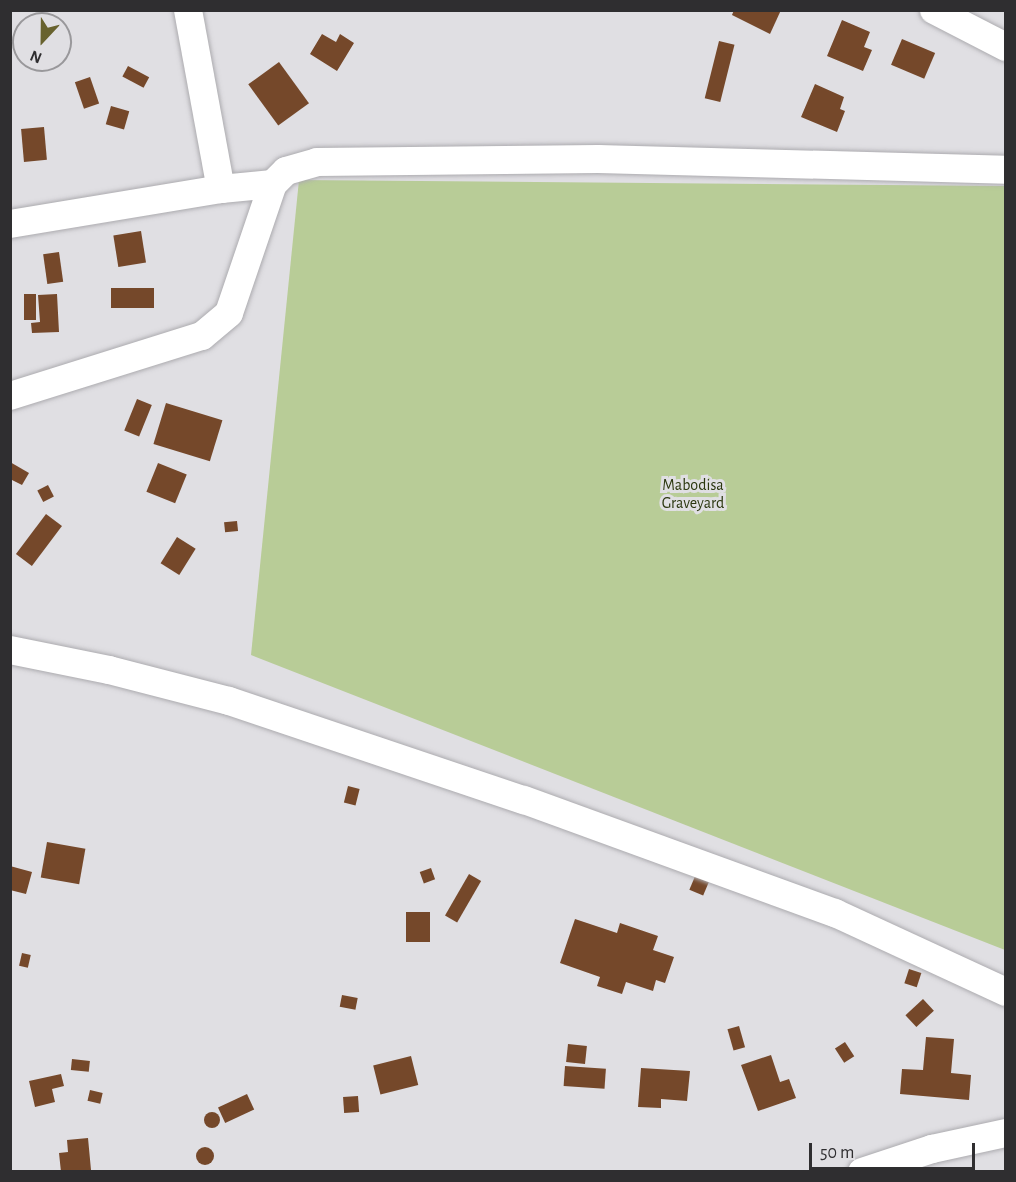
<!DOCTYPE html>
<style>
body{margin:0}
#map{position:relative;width:1016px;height:1182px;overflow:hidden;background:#e0dfe3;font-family:"Alegreya Sans",sans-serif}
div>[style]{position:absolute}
.green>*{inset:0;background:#b8cc97}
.building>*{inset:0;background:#75482a;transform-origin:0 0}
.round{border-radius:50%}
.roads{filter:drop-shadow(0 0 2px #acabaf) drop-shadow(0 0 2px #acabaf)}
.minor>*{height:28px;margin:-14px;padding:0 14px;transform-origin:14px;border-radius:14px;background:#fff}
span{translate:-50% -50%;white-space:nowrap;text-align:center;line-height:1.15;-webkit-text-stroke:6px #e0dfe3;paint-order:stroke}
.park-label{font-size:16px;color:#2b370f}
.frame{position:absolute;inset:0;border:12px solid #2f2e30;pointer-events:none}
.north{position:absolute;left:12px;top:12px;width:60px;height:60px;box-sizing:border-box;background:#e0dfe3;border:2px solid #99989b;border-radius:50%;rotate:202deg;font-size:16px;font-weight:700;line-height:24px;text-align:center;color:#2f2e30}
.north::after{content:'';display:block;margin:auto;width:21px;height:27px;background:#68622e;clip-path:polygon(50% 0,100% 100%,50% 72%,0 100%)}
.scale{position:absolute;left:809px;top:1143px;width:166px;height:27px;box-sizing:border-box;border:3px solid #2f2e30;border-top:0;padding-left:8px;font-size:18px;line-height:21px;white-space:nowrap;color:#2f2e30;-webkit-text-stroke:4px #e0dfe3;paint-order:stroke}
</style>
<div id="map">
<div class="green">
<div style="clip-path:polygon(299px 180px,1005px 186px,1005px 950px,251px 655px)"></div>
</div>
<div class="building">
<div style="clip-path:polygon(734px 10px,781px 10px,770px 34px,732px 15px)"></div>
<div style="clip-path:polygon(842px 20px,870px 32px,864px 47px,872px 50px,863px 71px,827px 56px)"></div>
<div style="clip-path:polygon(322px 34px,336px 42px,340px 34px,354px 43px,337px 71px,310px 54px)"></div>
<div style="left:902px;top:39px;width:36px;height:28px;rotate:23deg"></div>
<div style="left:719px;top:41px;width:16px;height:59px;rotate:14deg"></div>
<div style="left:279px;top:62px;width:51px;height:38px;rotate:54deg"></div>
<div style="left:128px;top:66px;width:24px;height:12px;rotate:28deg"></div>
<div style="left:90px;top:77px;width:28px;height:16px;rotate:71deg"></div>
<div style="clip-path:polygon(815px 84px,844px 97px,840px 109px,845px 111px,837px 132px,801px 117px)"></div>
<div style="left:111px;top:106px;width:19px;height:19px;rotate:16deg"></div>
<div style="left:44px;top:127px;width:33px;height:23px;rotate:85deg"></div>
<div style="left:141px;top:231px;width:32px;height:28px;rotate:81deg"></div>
<div style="left:59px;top:252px;width:30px;height:16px;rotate:82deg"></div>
<div style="left:154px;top:288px;width:20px;height:43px;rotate:90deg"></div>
<div style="left:24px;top:294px;width:12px;height:26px"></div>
<div style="clip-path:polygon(57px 294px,59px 332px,32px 333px,31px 323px,40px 322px,38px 295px)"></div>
<div style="left:137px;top:399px;width:16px;height:34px;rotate:22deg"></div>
<div style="left:166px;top:403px;width:59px;height:43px;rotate:17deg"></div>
<div style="clip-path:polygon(10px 462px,29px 473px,22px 485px,10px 479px)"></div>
<div style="left:158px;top:463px;width:31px;height:31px;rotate:22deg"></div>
<div style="left:48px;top:485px;width:13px;height:12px;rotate:63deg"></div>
<div style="left:46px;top:514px;width:20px;height:50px;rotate:37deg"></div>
<div style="left:237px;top:521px;width:10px;height:13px;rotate:84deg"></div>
<div style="left:177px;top:537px;width:22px;height:31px;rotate:32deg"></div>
<div style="left:348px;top:786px;width:12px;height:17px;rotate:14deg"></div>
<div style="left:47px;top:842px;width:39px;height:36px;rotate:10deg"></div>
<div style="clip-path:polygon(10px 866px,32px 872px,26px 894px,10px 890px)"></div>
<div style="left:431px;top:868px;width:12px;height:12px;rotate:70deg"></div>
<div style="left:469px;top:874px;width:14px;height:48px;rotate:30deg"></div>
<div style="left:696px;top:874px;width:15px;height:17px;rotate:23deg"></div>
<div style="left:406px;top:912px;width:24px;height:30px"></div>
<div style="clip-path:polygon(575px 919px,617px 933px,620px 923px,658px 936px,653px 950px,674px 957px,665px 983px,656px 980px,653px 991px,626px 982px,622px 994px,597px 986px,600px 977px,560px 963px)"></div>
<div style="left:22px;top:953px;width:9px;height:13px;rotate:13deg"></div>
<div style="left:909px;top:969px;width:13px;height:15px;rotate:18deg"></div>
<div style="left:342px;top:995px;width:16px;height:12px;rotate:11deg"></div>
<div style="left:923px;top:999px;width:16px;height:24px;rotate:47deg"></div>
<div style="left:739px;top:1026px;width:22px;height:12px;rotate:74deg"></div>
<div style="clip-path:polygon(926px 1037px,954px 1039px,951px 1073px,971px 1075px,969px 1100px,900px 1094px,902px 1069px,923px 1070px)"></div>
<div style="left:845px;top:1042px;width:17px;height:12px;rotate:57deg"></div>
<div style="left:568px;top:1044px;width:19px;height:18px;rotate:6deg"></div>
<div style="clip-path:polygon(771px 1055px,780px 1082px,789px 1079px,796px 1098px,758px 1111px,741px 1065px)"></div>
<div style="left:411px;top:1056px;width:30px;height:39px;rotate:76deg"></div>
<div style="left:72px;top:1059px;width:18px;height:11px;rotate:6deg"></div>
<div style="left:565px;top:1066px;width:41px;height:20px;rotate:4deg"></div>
<div style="clip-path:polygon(641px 1068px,690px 1071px,687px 1101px,661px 1099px,661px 1108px,638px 1107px)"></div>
<div style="clip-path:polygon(61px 1074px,64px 1086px,52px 1089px,55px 1102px,35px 1107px,29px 1081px)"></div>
<div style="left:90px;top:1090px;width:13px;height:11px;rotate:13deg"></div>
<div style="left:247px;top:1094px;width:17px;height:32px;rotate:65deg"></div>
<div style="left:358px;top:1096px;width:16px;height:15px;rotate:86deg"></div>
<div class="round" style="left:204px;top:1112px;width:16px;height:16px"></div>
<div style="clip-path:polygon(88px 1138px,91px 1170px,61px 1172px,59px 1153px,68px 1152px,67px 1140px)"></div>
<div class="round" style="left:196px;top:1147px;width:18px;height:18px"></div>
</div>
<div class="roads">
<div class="minor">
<div style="left:188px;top:10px;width:182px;rotate:79.6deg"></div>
<div style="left:934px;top:10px;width:81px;rotate:27.2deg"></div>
<div style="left:10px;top:224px;width:214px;rotate:-9.4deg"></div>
<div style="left:221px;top:189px;width:52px;rotate:-5.5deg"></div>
<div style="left:10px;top:396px;width:201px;rotate:-17.4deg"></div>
<div style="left:202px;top:336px;width:35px;rotate:-40deg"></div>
<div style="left:229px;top:313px;width:136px;rotate:-71.2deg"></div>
<div style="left:273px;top:184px;width:18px;rotate:-45deg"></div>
<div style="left:286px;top:171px;width:32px;rotate:-16deg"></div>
<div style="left:317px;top:162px;width:281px;rotate:-0.6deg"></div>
<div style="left:598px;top:159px;width:408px;rotate:1.5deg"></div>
<div style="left:10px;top:650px;width:101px;rotate:11.4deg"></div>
<div style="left:109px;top:670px;width:124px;rotate:14.5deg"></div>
<div style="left:229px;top:701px;width:311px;rotate:18.6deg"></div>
<div style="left:524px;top:800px;width:331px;rotate:20deg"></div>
<div style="left:835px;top:913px;width:188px;rotate:24.8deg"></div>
<div style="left:862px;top:1172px;width:74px;rotate:-18.2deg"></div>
<div style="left:932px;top:1149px;width:76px;rotate:-12.2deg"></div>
</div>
</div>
<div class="park-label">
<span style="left:693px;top:494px">Mabodisa<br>Graveyard</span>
</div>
<div class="frame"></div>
<div class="north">N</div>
<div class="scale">50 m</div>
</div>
